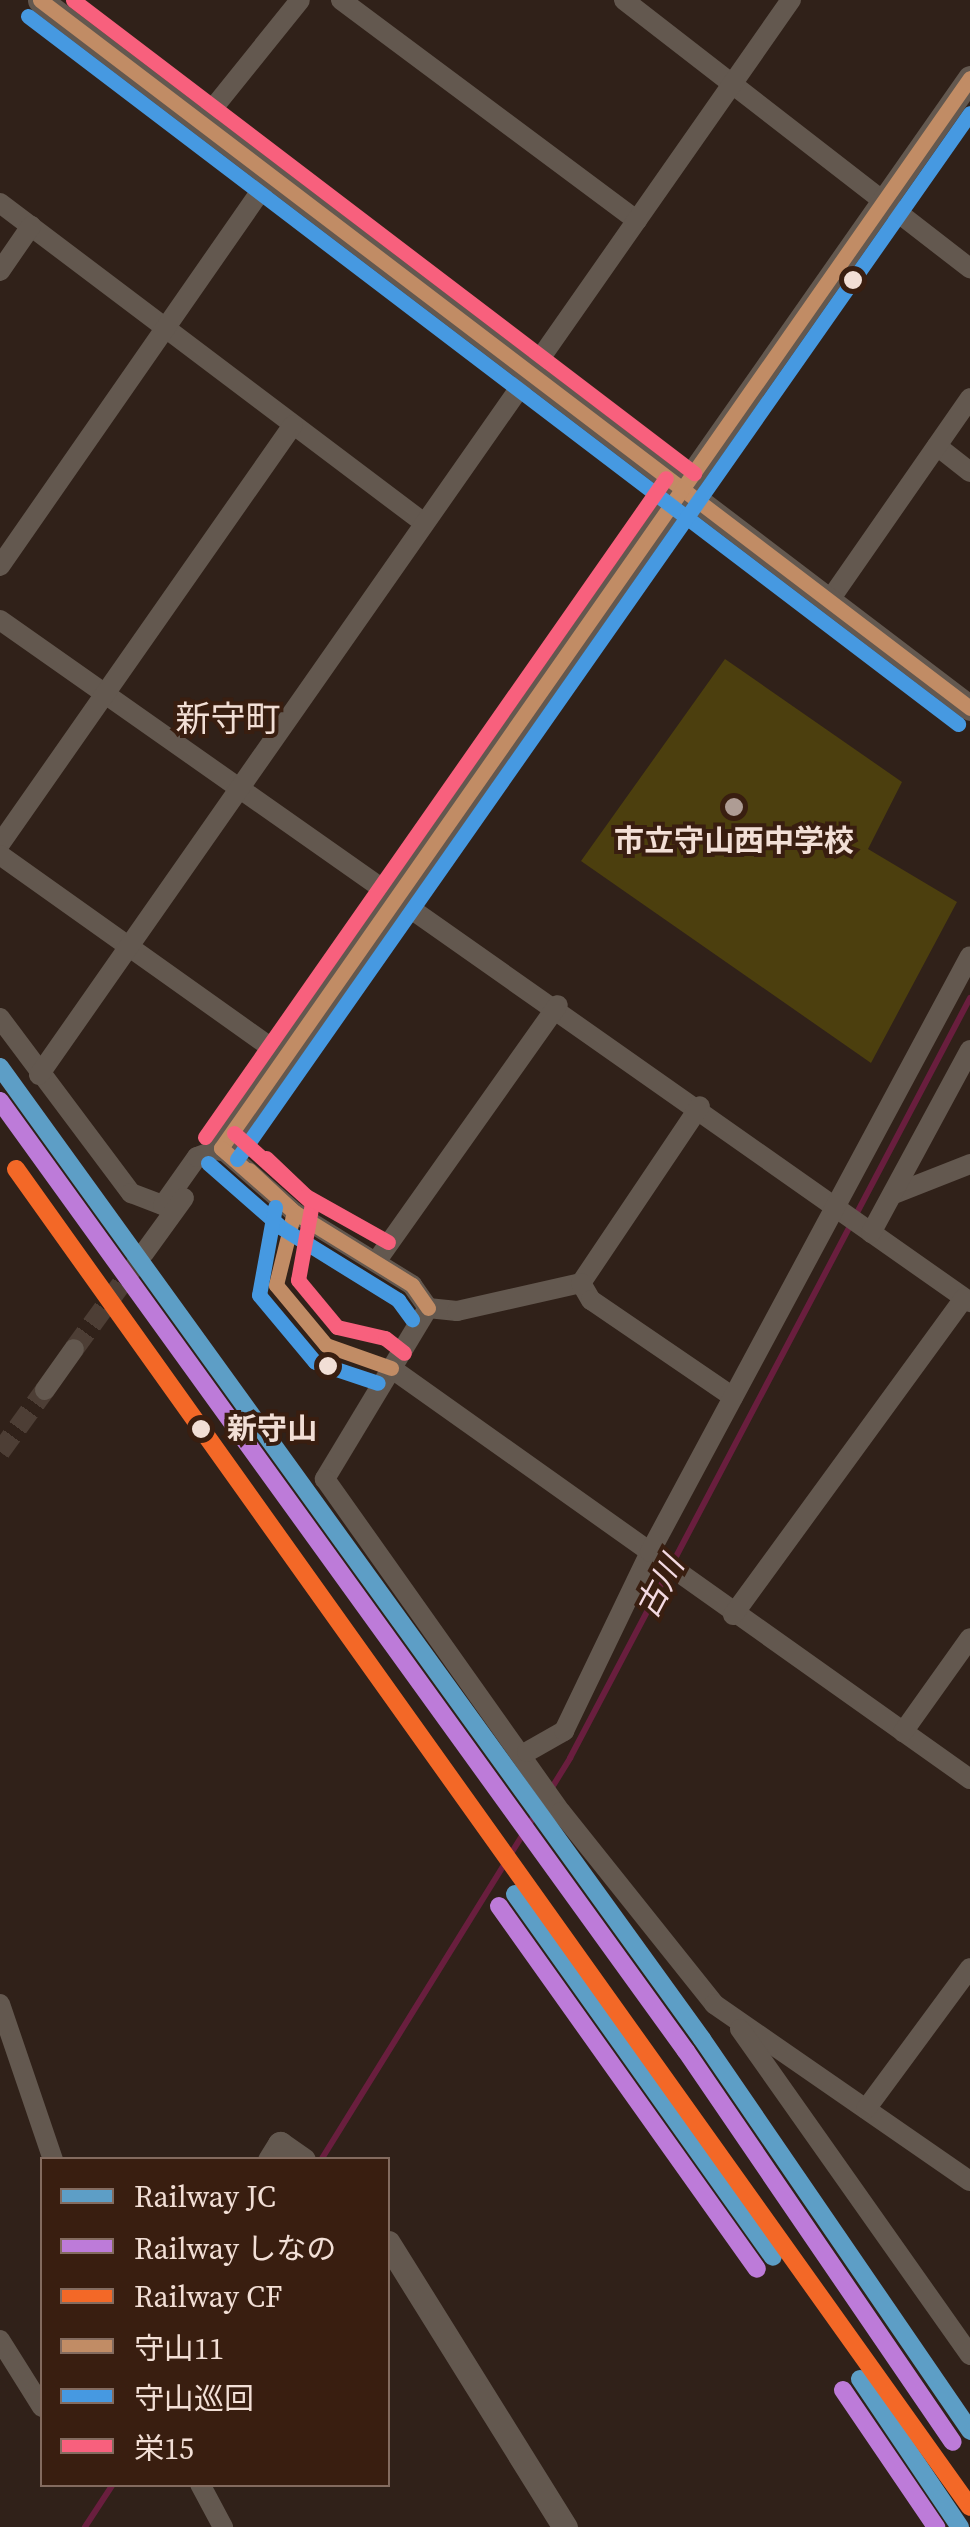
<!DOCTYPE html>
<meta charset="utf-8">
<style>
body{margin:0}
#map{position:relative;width:970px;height:2527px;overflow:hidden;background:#302119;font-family:"Source Serif 4","Noto Sans JP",serif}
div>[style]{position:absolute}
.green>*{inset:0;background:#4c3f0e}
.stream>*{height:6px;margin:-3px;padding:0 3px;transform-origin:3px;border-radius:3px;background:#691e3e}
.minor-tunnel>*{height:20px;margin-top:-10px;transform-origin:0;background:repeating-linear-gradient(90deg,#4d3e35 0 20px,transparent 0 30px)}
.minor>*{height:20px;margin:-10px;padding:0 10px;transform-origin:10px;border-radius:10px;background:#63584f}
.tertiary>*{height:25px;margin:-12.5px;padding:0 12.5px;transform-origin:12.5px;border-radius:12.5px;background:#63584f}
.bus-1>*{height:15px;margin:-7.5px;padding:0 7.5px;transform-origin:7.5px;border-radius:7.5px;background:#c18c65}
.bus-2>*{height:15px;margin:-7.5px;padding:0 7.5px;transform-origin:7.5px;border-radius:7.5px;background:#4699e1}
.bus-3>*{height:15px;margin:-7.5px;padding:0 7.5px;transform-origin:7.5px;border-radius:7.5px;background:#f8607d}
.rail-1>*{height:18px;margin:-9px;padding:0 9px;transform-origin:9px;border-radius:9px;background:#5d9ec6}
.rail-2>*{height:18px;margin:-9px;padding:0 9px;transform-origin:9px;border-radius:9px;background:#bd7bd9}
.rail-3>*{height:18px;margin:-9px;padding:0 9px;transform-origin:9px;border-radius:9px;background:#f36827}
.dots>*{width:28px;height:28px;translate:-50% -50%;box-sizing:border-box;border:5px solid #391e10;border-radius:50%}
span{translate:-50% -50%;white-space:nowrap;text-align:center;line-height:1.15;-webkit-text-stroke:8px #391e10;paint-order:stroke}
.poi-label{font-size:30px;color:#f2dfd6;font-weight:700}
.stop-label{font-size:30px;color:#f2dfd6;font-weight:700}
.left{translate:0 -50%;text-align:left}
.water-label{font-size:32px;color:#f3d9e1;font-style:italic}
.quarter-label{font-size:35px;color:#f2dfd6}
.legend{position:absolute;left:40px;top:2157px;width:350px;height:330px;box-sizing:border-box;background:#391e10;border:2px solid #836b5f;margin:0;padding:12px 18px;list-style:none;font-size:30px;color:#f2dfd6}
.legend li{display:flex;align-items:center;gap:20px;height:50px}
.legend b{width:50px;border:2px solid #836b5f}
</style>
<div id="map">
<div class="green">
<div style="clip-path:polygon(725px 659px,902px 782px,868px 849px,957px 902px,871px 1063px,581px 861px)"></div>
</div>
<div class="stream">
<div style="left:321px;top:2160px;width:473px;rotate:-58.2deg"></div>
<div style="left:570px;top:1758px;width:859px;rotate:-62.24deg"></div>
<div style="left:85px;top:2527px;width:51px;rotate:-56.9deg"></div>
</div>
<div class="minor-tunnel">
<div style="left:74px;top:1349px;width:119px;rotate:-53.9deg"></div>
<div style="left:0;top:1452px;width:77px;rotate:-54deg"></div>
</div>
<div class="minor">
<div style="left:341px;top:0;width:369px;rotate:36.7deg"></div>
<div style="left:624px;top:0;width:438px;rotate:37.8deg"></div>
<div style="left:202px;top:122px;width:156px;rotate:-51.2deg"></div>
<div style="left:0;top:203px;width:531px;rotate:37.04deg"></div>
<div style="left:0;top:271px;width:55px;rotate:-55.4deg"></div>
<div style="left:937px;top:446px;width:42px;rotate:38.2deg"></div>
<div style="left:0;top:566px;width:477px;rotate:-55.2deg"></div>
<div style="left:829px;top:601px;width:247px;rotate:-55.2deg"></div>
<div style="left:0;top:620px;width:1186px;rotate:35.11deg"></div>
<div style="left:0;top:844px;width:511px;rotate:-55.04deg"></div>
<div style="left:0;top:855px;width:349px;rotate:35.4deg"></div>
<div style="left:0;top:1018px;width:219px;rotate:53.2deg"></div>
<div style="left:131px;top:1193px;width:34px;rotate:21deg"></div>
<div style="left:163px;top:1205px;width:59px;rotate:-54.7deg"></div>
<div style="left:197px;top:1157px;width:26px;rotate:-21deg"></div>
<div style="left:39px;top:1075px;width:1312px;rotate:-55.03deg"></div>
<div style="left:221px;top:1148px;width:97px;rotate:41.2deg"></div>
<div style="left:294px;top:1212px;width:139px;rotate:31.7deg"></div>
<div style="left:412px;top:1285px;width:28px;rotate:55deg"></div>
<div style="left:428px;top:1308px;width:29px;rotate:6deg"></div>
<div style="left:457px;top:1311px;width:127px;rotate:-12.7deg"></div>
<div style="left:581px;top:1283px;width:213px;rotate:-56.1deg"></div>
<div style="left:894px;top:1194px;width:82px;rotate:-21.5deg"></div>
<div style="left:871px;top:1233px;width:208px;rotate:-61.6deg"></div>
<div style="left:144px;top:1253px;width:68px;rotate:-54deg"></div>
<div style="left:378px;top:1259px;width:311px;rotate:-54.7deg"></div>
<div style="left:581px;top:1283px;width:20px;rotate:60deg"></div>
<div style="left:591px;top:1300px;width:172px;rotate:34.3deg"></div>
<div style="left:428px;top:1308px;width:200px;rotate:121.1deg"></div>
<div style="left:325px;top:1479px;width:408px;rotate:54.7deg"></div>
<div style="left:561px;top:1812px;width:246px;rotate:51.4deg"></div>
<div style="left:714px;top:2004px;width:311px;rotate:34.7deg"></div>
<div style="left:391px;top:1368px;width:710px;rotate:35.37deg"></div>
<div style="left:45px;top:1390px;width:50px;rotate:-54.7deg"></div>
<div style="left:733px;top:1615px;width:392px;rotate:-53.9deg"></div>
<div style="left:903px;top:1732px;width:115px;rotate:-54.5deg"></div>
<div style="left:527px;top:1752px;width:43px;rotate:-29.6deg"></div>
<div style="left:564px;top:1731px;width:199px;rotate:-64.3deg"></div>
<div style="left:650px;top:1552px;width:676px;rotate:-61.77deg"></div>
<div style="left:0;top:2004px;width:165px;rotate:71.2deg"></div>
<div style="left:740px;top:2029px;width:399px;rotate:54.8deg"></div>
<div style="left:866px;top:2109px;width:175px;rotate:-53.6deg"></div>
<div style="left:0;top:2340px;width:79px;rotate:57.9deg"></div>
<div style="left:200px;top:2484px;width:49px;rotate:61.9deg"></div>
</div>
<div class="tertiary">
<div style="left:40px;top:0;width:1169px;rotate:37.28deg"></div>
<div style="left:221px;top:1148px;width:1306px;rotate:-55.01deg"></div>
<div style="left:270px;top:2160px;width:19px;rotate:-58deg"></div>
<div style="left:280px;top:2144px;width:28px;rotate:35deg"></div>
<div style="left:388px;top:2243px;width:335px;rotate:58.1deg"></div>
</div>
<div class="bus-1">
<div style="left:40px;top:0;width:1169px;rotate:37.28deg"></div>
<div style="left:221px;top:1148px;width:1306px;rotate:-55.01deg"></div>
<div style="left:221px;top:1148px;width:97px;rotate:41.2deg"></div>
<div style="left:294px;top:1212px;width:75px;rotate:103.9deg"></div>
<div style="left:276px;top:1285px;width:78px;rotate:50.2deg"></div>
<div style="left:326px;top:1345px;width:69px;rotate:19.5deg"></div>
<div style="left:249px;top:1170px;width:62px;rotate:43deg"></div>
<div style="left:294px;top:1212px;width:139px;rotate:31.7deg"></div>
<div style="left:412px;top:1285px;width:28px;rotate:55deg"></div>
</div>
<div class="bus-2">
<div style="left:28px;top:16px;width:1169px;rotate:37.28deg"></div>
<div style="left:237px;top:1159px;width:1277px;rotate:-54.98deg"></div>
<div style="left:208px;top:1163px;width:98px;rotate:41.3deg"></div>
<div style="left:282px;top:1228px;width:137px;rotate:31.8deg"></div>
<div style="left:398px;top:1300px;width:24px;rotate:54deg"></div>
<div style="left:275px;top:1207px;width:89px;rotate:100.3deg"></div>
<div style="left:259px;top:1295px;width:87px;rotate:50.1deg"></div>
<div style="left:315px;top:1362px;width:66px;rotate:18.4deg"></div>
</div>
<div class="bus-3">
<div style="left:73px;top:0;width:781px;rotate:37.3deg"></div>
<div style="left:234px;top:1133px;width:105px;rotate:41.9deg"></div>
<div style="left:312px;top:1203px;width:78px;rotate:100.3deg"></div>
<div style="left:298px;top:1280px;width:61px;rotate:50.3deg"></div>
<div style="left:337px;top:1327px;width:49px;rotate:12.9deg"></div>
<div style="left:385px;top:1338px;width:24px;rotate:38deg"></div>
<div style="left:205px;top:1137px;width:804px;rotate:-55.03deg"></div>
<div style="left:266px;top:1158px;width:55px;rotate:43.5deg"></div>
<div style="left:306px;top:1196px;width:94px;rotate:29.3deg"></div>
</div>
<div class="rail-1">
<div style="left:0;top:1067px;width:1199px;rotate:54.16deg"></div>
<div style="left:702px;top:2039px;width:475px;rotate:55.6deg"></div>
<div style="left:515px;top:1894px;width:445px;rotate:54.6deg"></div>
<div style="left:860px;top:2379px;width:179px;rotate:56deg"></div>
</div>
<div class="rail-2">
<div style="left:0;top:1101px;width:1172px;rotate:54.17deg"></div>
<div style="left:686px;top:2051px;width:473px;rotate:55.7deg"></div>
<div style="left:499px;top:1906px;width:445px;rotate:54.6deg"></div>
<div style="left:843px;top:2390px;width:166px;rotate:55.8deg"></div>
</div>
<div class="rail-3">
<div style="left:16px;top:1169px;width:1643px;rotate:54.51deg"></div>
</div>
<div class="dots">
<div style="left:853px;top:280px;background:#f2dfd6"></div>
<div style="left:734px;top:807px;background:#ae9c94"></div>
<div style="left:328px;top:1366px;background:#f2dfd6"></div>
<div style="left:201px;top:1429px;background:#f2dfd6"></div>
</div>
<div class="poi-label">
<span style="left:734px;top:841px">市立守山西中学校</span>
</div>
<div class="stop-label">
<span class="left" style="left:227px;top:1429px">新守山</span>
</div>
<div class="water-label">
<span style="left:660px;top:1587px;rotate:-62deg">古川</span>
</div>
<div class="quarter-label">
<span style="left:228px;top:719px">新守町</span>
</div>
<ul class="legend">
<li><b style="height:12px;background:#5d9ec6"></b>Railway JC</li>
<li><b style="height:12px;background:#bd7bd9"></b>Railway しなの</li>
<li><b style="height:12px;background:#f36827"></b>Railway CF</li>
<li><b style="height:12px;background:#c18c65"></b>守山11</li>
<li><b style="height:12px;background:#4699e1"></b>守山巡回</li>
<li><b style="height:12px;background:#f8607d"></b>栄15</li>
</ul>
</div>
